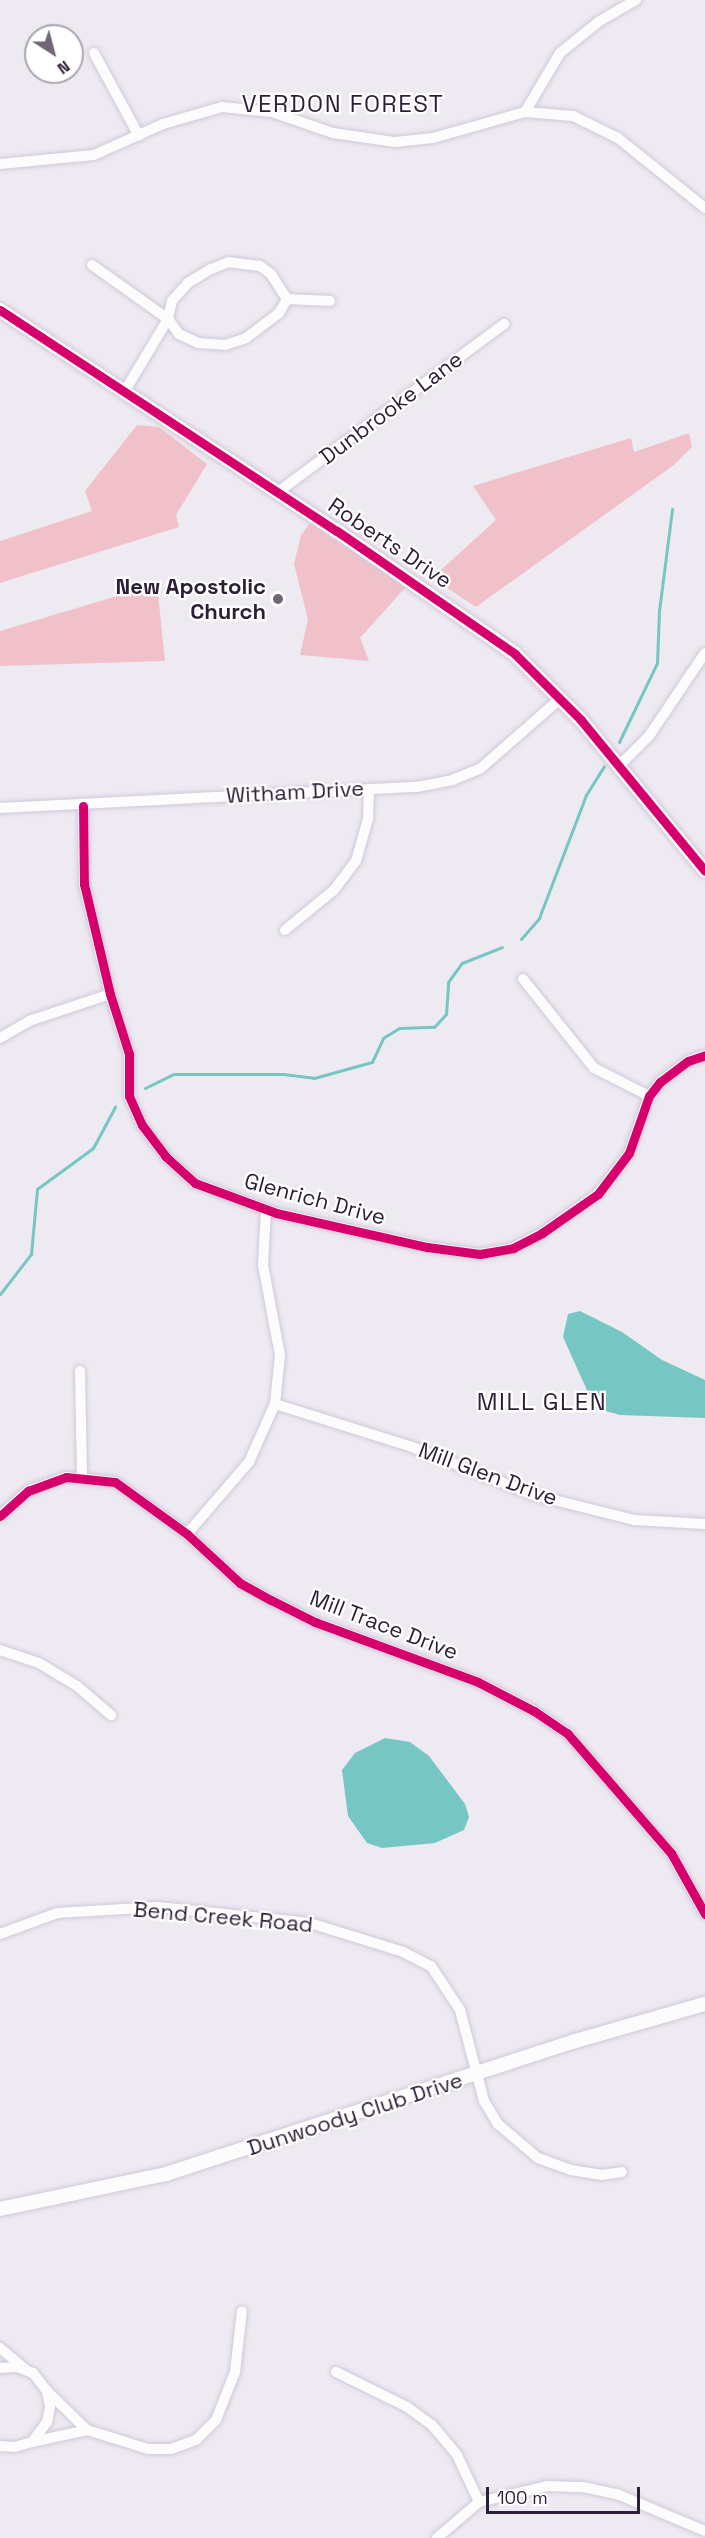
<!DOCTYPE html>
<style>
body{margin:0}
#map{position:relative;width:705px;height:2538px;overflow:hidden;background:#eeeaf2;font-family:"Space Grotesk",sans-serif}
div>[style]{position:absolute}
.forest>*{inset:0;background:#f1c1ca}
.water>*{inset:0;background:#76c6c4}
.stream>*{height:3px;margin:-1.5px;padding:0 1.5px;transform-origin:1.5px;border-radius:1.5px;background:#76c6c4}
.roads{filter:drop-shadow(0 0 2px #d1c8d8) drop-shadow(0 0 2px #d1c8d8)}
.minor>*{height:10px;margin:-5px;padding:0 5px;transform-origin:5px;border-radius:5px;background:#fcfcfd}
.tertiary>*{height:14px;margin:-7px;padding:0 7px;transform-origin:7px;border-radius:7px;background:#fcfcfd}
.cycleway>*{height:9px;margin:-4.5px;padding:0 4.5px;transform-origin:4.5px;border-radius:4.5px;background:#d6006c}
.dots>*{width:16px;height:16px;translate:-50% -50%;box-sizing:border-box;border:3px solid #fff;border-radius:50%}
span{translate:-50% -50%;white-space:nowrap;text-align:center;line-height:1.15;-webkit-text-stroke:4.5px #fff;paint-order:stroke}
.street-label{font-size:22px;color:#2d1e37}
.poi-label{font-size:22px;color:#2d1e37;font-weight:700}
.right{translate:-100% -50%;text-align:right}
.neighbourhood-label{font-size:24px;color:#2d1e37;letter-spacing:1.5px}
.north{position:absolute;left:24px;top:24px;width:60px;height:60px;box-sizing:border-box;background:#fff;border:2px solid #aba5af;border-radius:50%;rotate:144deg;font-size:16px;font-weight:700;line-height:24px;text-align:center;color:#2d1e37}
.north::after{content:'';display:block;margin:auto;width:21px;height:27px;background:#716578;clip-path:polygon(50% 0,100% 100%,50% 72%,0 100%)}
.scale{position:absolute;left:486px;top:2487px;width:154px;height:27px;box-sizing:border-box;border:3px solid #2d1e37;border-top:0;padding-left:8px;font-size:18px;line-height:21px;white-space:nowrap;color:#2d1e37;-webkit-text-stroke:4px #fff;paint-order:stroke}
</style>
<div id="map">
<div class="forest">
<div style="clip-path:polygon(137px 425px,159px 427px,207px 464px,176px 515px,179px 527px,0 583px,0 541px,92px 511px,85px 491px)"></div>
<div style="clip-path:polygon(689px 433px,692px 447px,674px 465px,476px 607px,432px 578px,496px 520px,473px 486px,631px 438px,634px 452px)"></div>
<div style="clip-path:polygon(310px 523px,406px 587px,360px 638px,369px 661px,300px 655px,308px 619px,294px 564px,301px 535px)"></div>
<div style="clip-path:polygon(157px 584px,165px 661px,0 666px,0 631px)"></div>
</div>
<div class="water">
<div style="clip-path:polygon(580px 1311px,622px 1332px,662px 1360px,705px 1380px,705px 1418px,620px 1415px,595px 1408px,563px 1337px,568px 1314px)"></div>
<div style="clip-path:polygon(385px 1738px,410px 1742px,429px 1756px,465px 1804px,469px 1817px,464px 1830px,435px 1843px,382px 1848px,367px 1843px,348px 1816px,342px 1770px,355px 1753px)"></div>
</div>
<div class="stream">
<div style="left:619px;top:742px;width:88px;rotate:-64.3deg"></div>
<div style="left:657px;top:663px;width:52px;rotate:-87.8deg"></div>
<div style="left:659px;top:611px;width:103px;rotate:-82.7deg"></div>
<div style="left:521px;top:939px;width:28px;rotate:-49deg"></div>
<div style="left:539px;top:918px;width:132px;rotate:-69.1deg"></div>
<div style="left:586px;top:795px;width:34px;rotate:-58deg"></div>
<div style="left:145px;top:1088px;width:32px;rotate:-26deg"></div>
<div style="left:174px;top:1074px;width:109px"></div>
<div style="left:283px;top:1074px;width:31px;rotate:7deg"></div>
<div style="left:314px;top:1078px;width:60px;rotate:-15.4deg"></div>
<div style="left:372px;top:1062px;width:26px;rotate:-65deg"></div>
<div style="left:383px;top:1038px;width:19px;rotate:-32deg"></div>
<div style="left:399px;top:1028px;width:35px;rotate:-2deg"></div>
<div style="left:434px;top:1027px;width:18px;rotate:-47deg"></div>
<div style="left:446px;top:1014px;width:32px;rotate:-86deg"></div>
<div style="left:448px;top:982px;width:24px;rotate:-54deg"></div>
<div style="left:462px;top:963px;width:43px;rotate:-21.8deg"></div>
<div style="left:0;top:1294px;width:51px;rotate:-52.2deg"></div>
<div style="left:31px;top:1254px;width:65px;rotate:-84.7deg"></div>
<div style="left:37px;top:1189px;width:69px;rotate:-36.2deg"></div>
<div style="left:93px;top:1148px;width:47px;rotate:-61.8deg"></div>
</div>
<div class="roads">
<div class="minor">
<div style="left:94px;top:53px;width:94px;rotate:61.5deg"></div>
<div style="left:525px;top:112px;width:69px;rotate:-59.3deg"></div>
<div style="left:560px;top:53px;width:49px;rotate:-39.2deg"></div>
<div style="left:598px;top:22px;width:44px;rotate:-30.1deg"></div>
<div style="left:0;top:164px;width:94px;rotate:-5.5deg"></div>
<div style="left:94px;top:155px;width:76px;rotate:-24.2deg"></div>
<div style="left:163px;top:124px;width:61px;rotate:-16.1deg"></div>
<div style="left:222px;top:107px;width:50px;rotate:5.7deg"></div>
<div style="left:272px;top:112px;width:65px;rotate:19deg"></div>
<div style="left:333px;top:133px;width:63px;rotate:8.3deg"></div>
<div style="left:395px;top:142px;width:38px;rotate:-6deg"></div>
<div style="left:433px;top:138px;width:96px;rotate:-15.8deg"></div>
<div style="left:525px;top:112px;width:48px;rotate:4.8deg"></div>
<div style="left:573px;top:116px;width:50px;rotate:26.1deg"></div>
<div style="left:618px;top:138px;width:112px;rotate:38.8deg"></div>
<div style="left:92px;top:265px;width:93px;rotate:35.4deg"></div>
<div style="left:168px;top:319px;width:19px;rotate:54deg"></div>
<div style="left:179px;top:334px;width:21px;rotate:25deg"></div>
<div style="left:198px;top:343px;width:27px;rotate:4deg"></div>
<div style="left:225px;top:345px;width:22px;rotate:-18deg"></div>
<div style="left:246px;top:338px;width:41px;rotate:-37.1deg"></div>
<div style="left:279px;top:313px;width:16px;rotate:-60deg"></div>
<div style="left:287px;top:299px;width:30px;rotate:-123deg"></div>
<div style="left:271px;top:274px;width:14px;rotate:-144deg"></div>
<div style="left:260px;top:266px;width:31px;rotate:-173deg"></div>
<div style="left:229px;top:262px;width:19px;rotate:159deg"></div>
<div style="left:211px;top:269px;width:27px;rotate:149deg"></div>
<div style="left:188px;top:283px;width:24px;rotate:132deg"></div>
<div style="left:172px;top:301px;width:18px;rotate:103deg"></div>
<div style="left:168px;top:319px;width:87px;rotate:121deg"></div>
<div style="left:287px;top:299px;width:43px;rotate:2.7deg"></div>
<div style="left:278px;top:492px;width:282px;rotate:-36.6deg"></div>
<div style="left:620px;top:765px;width:41px;rotate:-45deg"></div>
<div style="left:649px;top:736px;width:100px;rotate:-56deg"></div>
<div style="left:83px;top:806px;width:78px;rotate:89.3deg"></div>
<div style="left:84px;top:884px;width:113px;rotate:76.7deg"></div>
<div style="left:110px;top:994px;width:63px;rotate:72.4deg"></div>
<div style="left:129px;top:1054px;width:42px;rotate:90deg"></div>
<div style="left:129px;top:1096px;width:32px;rotate:66deg"></div>
<div style="left:142px;top:1125px;width:39px;rotate:53deg"></div>
<div style="left:165px;top:1156px;width:40px;rotate:42deg"></div>
<div style="left:195px;top:1183px;width:86px;rotate:20.3deg"></div>
<div style="left:276px;top:1213px;width:155px;rotate:12.7deg"></div>
<div style="left:427px;top:1247px;width:53px;rotate:7.5deg"></div>
<div style="left:480px;top:1254px;width:34px;rotate:-10deg"></div>
<div style="left:513px;top:1248px;width:33px;rotate:-27deg"></div>
<div style="left:542px;top:1233px;width:68px;rotate:-34.9deg"></div>
<div style="left:598px;top:1194px;width:51px;rotate:-52.9deg"></div>
<div style="left:629px;top:1153px;width:60px;rotate:-70.7deg"></div>
<div style="left:649px;top:1096px;width:18px;rotate:-52deg"></div>
<div style="left:660px;top:1082px;width:35px;rotate:-37deg"></div>
<div style="left:688px;top:1061px;width:18px;rotate:-19deg"></div>
<div style="left:0;top:808px;width:418px;rotate:-2.9deg"></div>
<div style="left:417px;top:787px;width:36px;rotate:-11deg"></div>
<div style="left:452px;top:780px;width:31px;rotate:-22deg"></div>
<div style="left:481px;top:768px;width:106px;rotate:-41.2deg"></div>
<div style="left:285px;top:930px;width:63px;rotate:-39.2deg"></div>
<div style="left:334px;top:890px;width:36px;rotate:-53deg"></div>
<div style="left:356px;top:861px;width:44px;rotate:-74.1deg"></div>
<div style="left:368px;top:819px;width:30px;rotate:-88deg"></div>
<div style="left:523px;top:979px;width:114px;rotate:51.4deg"></div>
<div style="left:594px;top:1068px;width:62px;rotate:27deg"></div>
<div style="left:0;top:1038px;width:34px;rotate:-30deg"></div>
<div style="left:29px;top:1021px;width:85px;rotate:-18.4deg"></div>
<div style="left:80px;top:1371px;width:106px;rotate:88.9deg"></div>
<div style="left:275px;top:1404px;width:144px;rotate:17.4deg"></div>
<div style="left:412px;top:1447px;width:131px;rotate:21.5deg"></div>
<div style="left:534px;top:1495px;width:103px;rotate:14deg"></div>
<div style="left:634px;top:1520px;width:71px;rotate:3.2deg"></div>
<div style="left:0;top:1516px;width:38px;rotate:-42deg"></div>
<div style="left:28px;top:1491px;width:40px;rotate:-20.2deg"></div>
<div style="left:66px;top:1477px;width:49px;rotate:5.8deg"></div>
<div style="left:115px;top:1482px;width:89px;rotate:35.8deg"></div>
<div style="left:187px;top:1534px;width:72px;rotate:42.8deg"></div>
<div style="left:240px;top:1583px;width:35px;rotate:29deg"></div>
<div style="left:271px;top:1600px;width:49px;rotate:26.6deg"></div>
<div style="left:315px;top:1622px;width:174px;rotate:20.2deg"></div>
<div style="left:478px;top:1682px;width:63px;rotate:27.4deg"></div>
<div style="left:534px;top:1711px;width:40px;rotate:34deg"></div>
<div style="left:567px;top:1733px;width:159px;rotate:49.1deg"></div>
<div style="left:671px;top:1853px;width:70px;rotate:60.9deg"></div>
<div style="left:187px;top:1534px;width:95px;rotate:-49.3deg"></div>
<div style="left:249px;top:1462px;width:64px;rotate:-65.9deg"></div>
<div style="left:275px;top:1404px;width:49px;rotate:-84.2deg"></div>
<div style="left:280px;top:1355px;width:92px;rotate:-100.7deg"></div>
<div style="left:263px;top:1265px;width:55px;rotate:-86.9deg"></div>
<div style="left:0;top:1650px;width:41px;rotate:18.4deg"></div>
<div style="left:39px;top:1663px;width:44px;rotate:31.2deg"></div>
<div style="left:77px;top:1686px;width:45px;rotate:40.5deg"></div>
<div style="left:0;top:1934px;width:61px;rotate:-20.2deg"></div>
<div style="left:57px;top:1913px;width:101px;rotate:-3.4deg"></div>
<div style="left:158px;top:1907px;width:153px;rotate:6deg"></div>
<div style="left:310px;top:1923px;width:97px;rotate:17.3deg"></div>
<div style="left:403px;top:1952px;width:31px;rotate:27deg"></div>
<div style="left:431px;top:1966px;width:53px;rotate:56.6deg"></div>
<div style="left:460px;top:2010px;width:94px;rotate:75.2deg"></div>
<div style="left:484px;top:2101px;width:27px;rotate:59deg"></div>
<div style="left:498px;top:2124px;width:52px;rotate:40.4deg"></div>
<div style="left:538px;top:2158px;width:35px;rotate:20deg"></div>
<div style="left:571px;top:2170px;width:30px;rotate:9deg"></div>
<div style="left:601px;top:2175px;width:21px;rotate:-8deg"></div>
<div style="left:0;top:2348px;width:30px;rotate:40deg"></div>
<div style="left:0;top:2368px;width:18px;rotate:-3deg"></div>
<div style="left:18px;top:2367px;width:16px;rotate:22deg"></div>
<div style="left:33px;top:2373px;width:23px;rotate:52deg"></div>
<div style="left:47px;top:2391px;width:16px;rotate:79deg"></div>
<div style="left:50px;top:2407px;width:15px;rotate:101deg"></div>
<div style="left:47px;top:2422px;width:25px;rotate:127deg"></div>
<div style="left:32px;top:2442px;width:18px;rotate:164deg"></div>
<div style="left:15px;top:2447px;width:15px;rotate:-176deg"></div>
<div style="left:336px;top:2372px;width:79px;rotate:26.2deg"></div>
<div style="left:407px;top:2407px;width:31px;rotate:36deg"></div>
<div style="left:432px;top:2425px;width:39px;rotate:50deg"></div>
<div style="left:457px;top:2455px;width:52px;rotate:64.9deg"></div>
<div style="left:47px;top:2391px;width:56px;rotate:44.3deg"></div>
<div style="left:87px;top:2430px;width:64px;rotate:17.3deg"></div>
<div style="left:148px;top:2449px;width:23px"></div>
<div style="left:171px;top:2449px;width:27px;rotate:-20deg"></div>
<div style="left:196px;top:2440px;width:28px;rotate:-45deg"></div>
<div style="left:216px;top:2420px;width:52px;rotate:-68.4deg"></div>
<div style="left:235px;top:2372px;width:61px;rotate:-83.5deg"></div>
<div style="left:32px;top:2442px;width:56px;rotate:-12.3deg"></div>
<div style="left:437px;top:2538px;width:55px;rotate:-40.6deg"></div>
<div style="left:479px;top:2502px;width:70px;rotate:-13.2deg"></div>
<div style="left:547px;top:2486px;width:36px;rotate:2deg"></div>
<div style="left:583px;top:2487px;width:35px;rotate:12deg"></div>
<div style="left:617px;top:2494px;width:95px;rotate:22.8deg"></div>
</div>
<div class="tertiary">
<div style="left:0;top:310px;width:403px;rotate:33.3deg"></div>
<div style="left:337px;top:531px;width:216px;rotate:34.6deg"></div>
<div style="left:515px;top:654px;width:93px;rotate:45deg"></div>
<div style="left:581px;top:720px;width:195px;rotate:50.6deg"></div>
<div style="left:0;top:2209px;width:170px;rotate:-11.9deg"></div>
<div style="left:166px;top:2174px;width:430px;rotate:-18deg"></div>
<div style="left:575px;top:2041px;width:135px;rotate:-15.9deg"></div>
</div>
</div>
<div class="cycleway">
<div style="left:0;top:310px;width:403px;rotate:33.3deg"></div>
<div style="left:337px;top:531px;width:216px;rotate:34.6deg"></div>
<div style="left:515px;top:654px;width:93px;rotate:45deg"></div>
<div style="left:581px;top:720px;width:195px;rotate:50.6deg"></div>
<div style="left:83px;top:806px;width:78px;rotate:89.3deg"></div>
<div style="left:84px;top:884px;width:113px;rotate:76.7deg"></div>
<div style="left:110px;top:994px;width:63px;rotate:72.4deg"></div>
<div style="left:129px;top:1054px;width:42px;rotate:90deg"></div>
<div style="left:129px;top:1096px;width:32px;rotate:66deg"></div>
<div style="left:142px;top:1125px;width:39px;rotate:53deg"></div>
<div style="left:165px;top:1156px;width:40px;rotate:42deg"></div>
<div style="left:195px;top:1183px;width:86px;rotate:20.3deg"></div>
<div style="left:276px;top:1213px;width:155px;rotate:12.7deg"></div>
<div style="left:427px;top:1247px;width:53px;rotate:7.5deg"></div>
<div style="left:480px;top:1254px;width:34px;rotate:-10deg"></div>
<div style="left:513px;top:1248px;width:33px;rotate:-27deg"></div>
<div style="left:542px;top:1233px;width:68px;rotate:-34.9deg"></div>
<div style="left:598px;top:1194px;width:51px;rotate:-52.9deg"></div>
<div style="left:629px;top:1153px;width:60px;rotate:-70.7deg"></div>
<div style="left:649px;top:1096px;width:18px;rotate:-52deg"></div>
<div style="left:660px;top:1082px;width:35px;rotate:-37deg"></div>
<div style="left:688px;top:1061px;width:18px;rotate:-19deg"></div>
<div style="left:0;top:1516px;width:38px;rotate:-42deg"></div>
<div style="left:28px;top:1491px;width:40px;rotate:-20.2deg"></div>
<div style="left:66px;top:1477px;width:49px;rotate:5.8deg"></div>
<div style="left:115px;top:1482px;width:89px;rotate:35.8deg"></div>
<div style="left:187px;top:1534px;width:72px;rotate:42.8deg"></div>
<div style="left:240px;top:1583px;width:35px;rotate:29deg"></div>
<div style="left:271px;top:1600px;width:49px;rotate:26.6deg"></div>
<div style="left:315px;top:1622px;width:174px;rotate:20.2deg"></div>
<div style="left:478px;top:1682px;width:63px;rotate:27.4deg"></div>
<div style="left:534px;top:1711px;width:40px;rotate:34deg"></div>
<div style="left:567px;top:1733px;width:159px;rotate:49.1deg"></div>
<div style="left:671px;top:1853px;width:70px;rotate:60.9deg"></div>
</div>
<div class="dots">
<div style="left:278px;top:599px;background:#716578"></div>
</div>
<div class="street-label">
<span style="left:391px;top:408px;rotate:-37deg">Dunbrooke Lane</span>
<span style="left:390px;top:543px;rotate:34deg">Roberts Drive</span>
<span style="left:295px;top:792px;rotate:-3deg">Witham Drive</span>
<span style="left:315px;top:1199px;rotate:15deg">Glenrich Drive</span>
<span style="left:488px;top:1474px;rotate:20deg">Mill Glen Drive</span>
<span style="left:384px;top:1625px;rotate:21deg">Mill Trace Drive</span>
<span style="left:223px;top:1917px;rotate:5deg">Bend Creek Road</span>
<span style="left:355px;top:2114px;rotate:-18deg">Dunwoody Club Drive</span>
</div>
<div class="poi-label">
<span class="right" style="left:266px;top:599px">New Apostolic<br>Church</span>
</div>
<div class="neighbourhood-label">
<span style="left:343px;top:104px">VERDON FOREST</span>
<span style="left:542px;top:1402px">MILL GLEN</span>
</div>
<div class="north">N</div>
<div class="scale">100 m</div>
</div>
